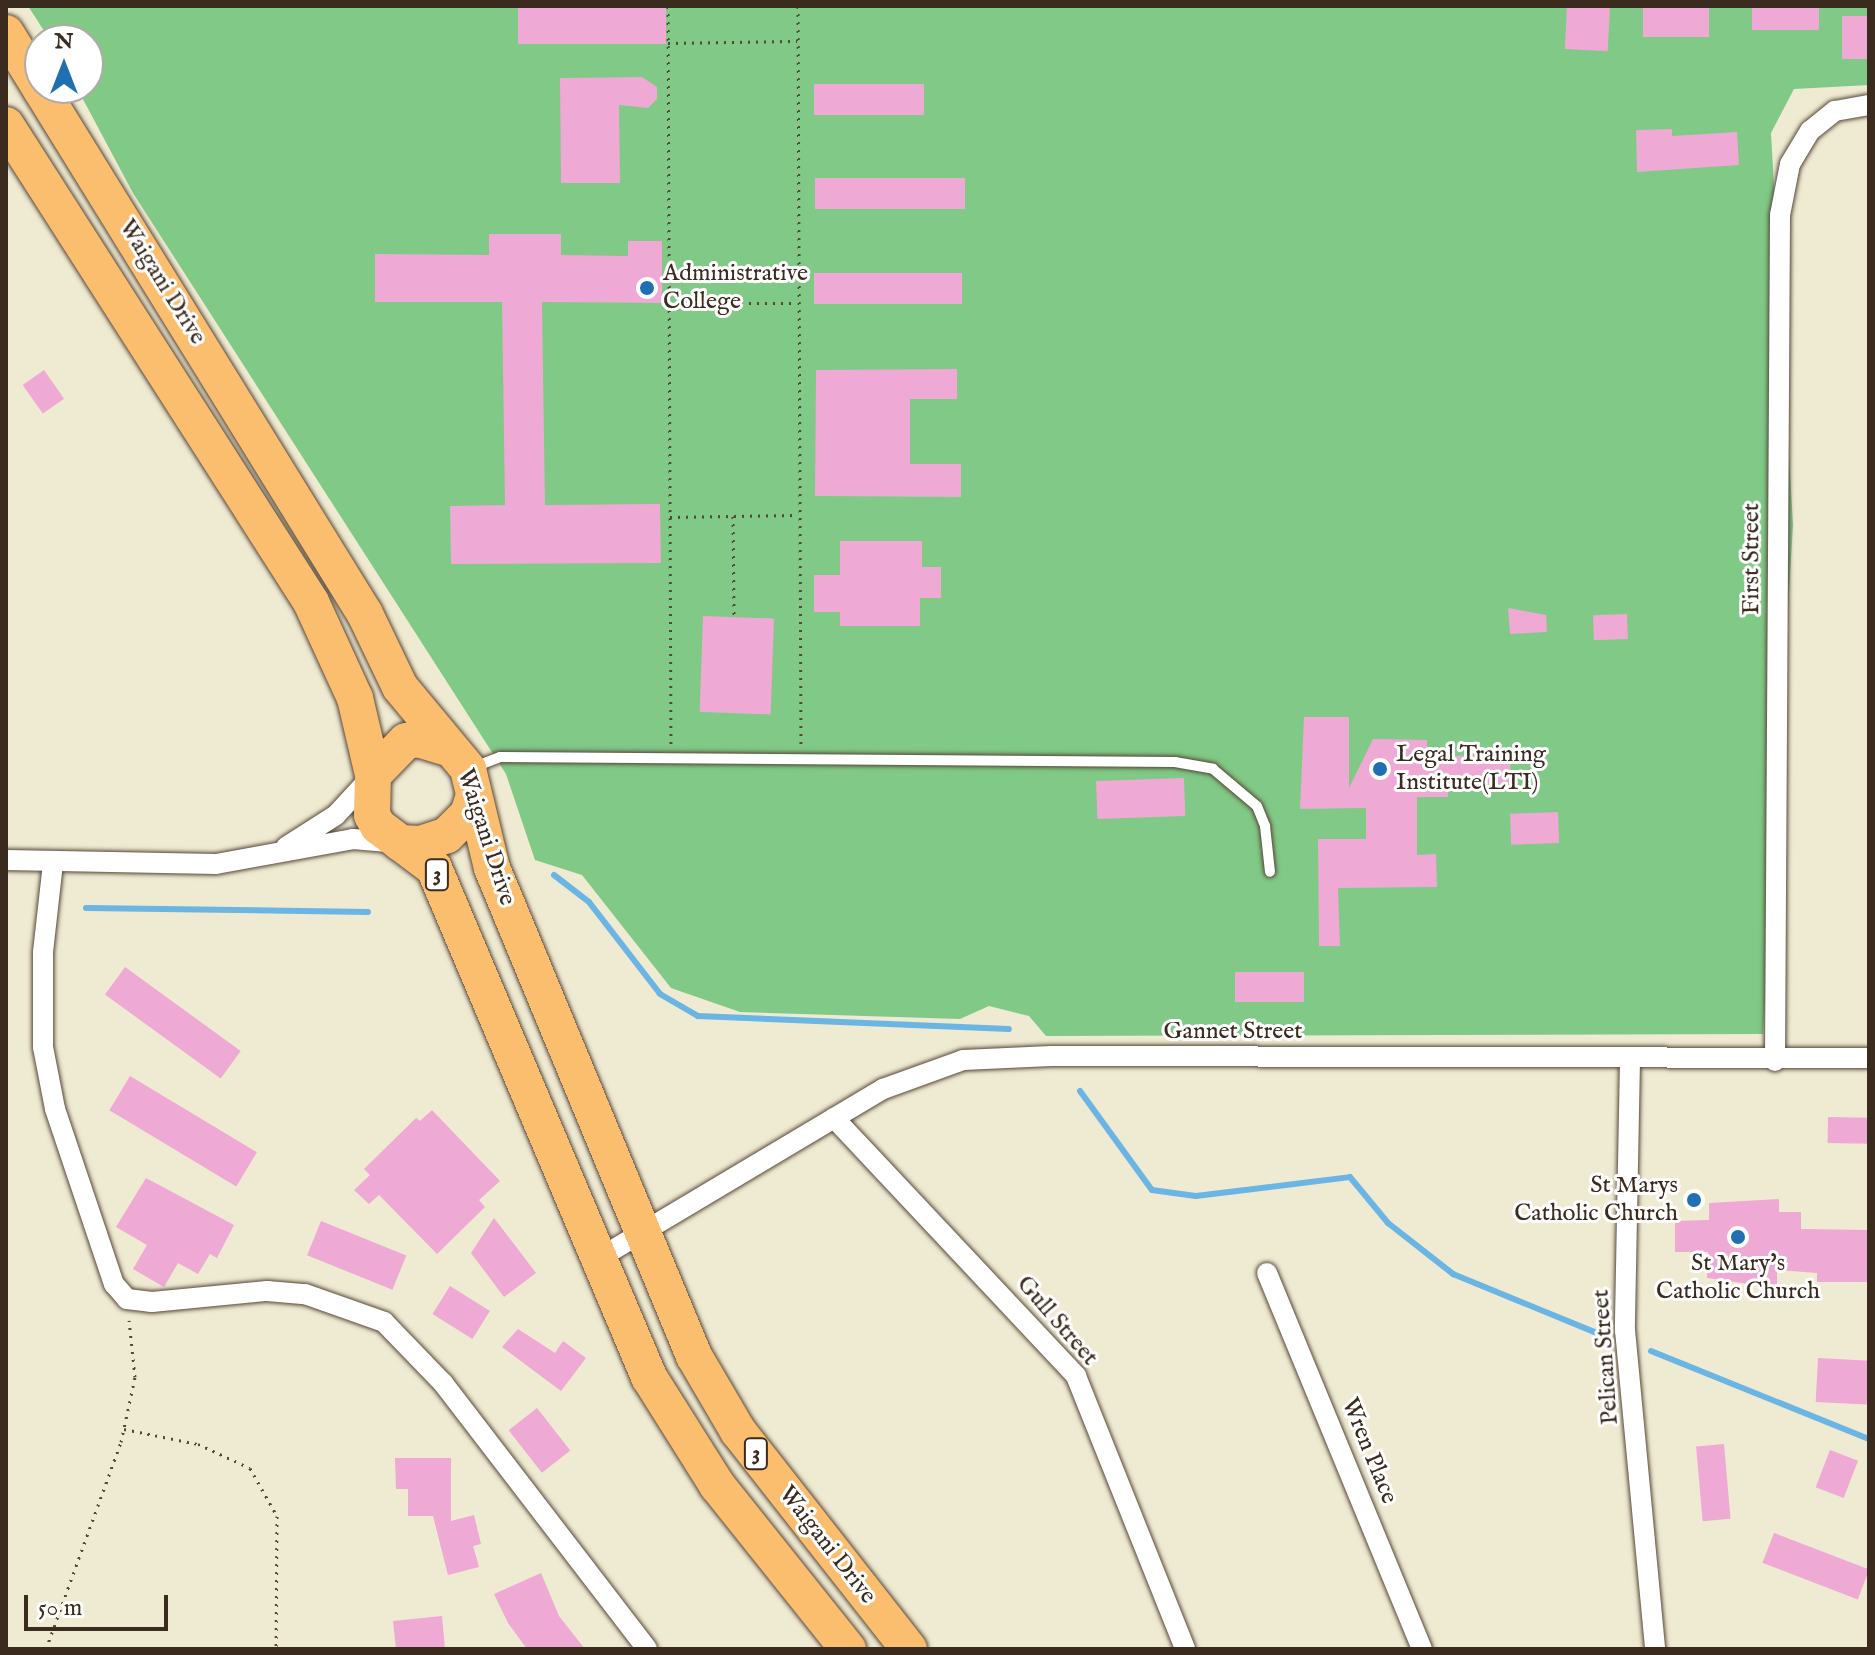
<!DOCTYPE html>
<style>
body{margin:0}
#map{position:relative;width:1875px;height:1655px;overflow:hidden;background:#efead2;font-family:"IM FELL English",serif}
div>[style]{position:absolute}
.green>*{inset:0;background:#80c986}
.stream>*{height:6px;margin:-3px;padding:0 3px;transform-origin:3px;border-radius:3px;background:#6bb5e4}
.building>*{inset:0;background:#eea9d4;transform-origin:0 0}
.path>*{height:3px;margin-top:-1.5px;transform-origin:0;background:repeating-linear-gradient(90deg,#564739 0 2px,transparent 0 8px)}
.roads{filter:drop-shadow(0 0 2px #564739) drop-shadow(0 0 2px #564739)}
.lane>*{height:10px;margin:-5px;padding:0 5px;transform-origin:5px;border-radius:5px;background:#fff}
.street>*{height:20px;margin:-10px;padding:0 10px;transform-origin:10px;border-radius:10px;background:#fff}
.highway>*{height:36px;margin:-18px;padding:0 18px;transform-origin:18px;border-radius:18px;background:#fbbd6e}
.dots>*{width:22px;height:22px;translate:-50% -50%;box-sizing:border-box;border:4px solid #fff;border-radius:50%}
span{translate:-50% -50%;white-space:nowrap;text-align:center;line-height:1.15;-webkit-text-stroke:6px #fff;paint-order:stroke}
.shield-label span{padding:2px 6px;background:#fff;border:2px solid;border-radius:6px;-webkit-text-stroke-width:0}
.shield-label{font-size:22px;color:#3b2a1e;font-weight:700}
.poi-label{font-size:24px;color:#3b2a1e}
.left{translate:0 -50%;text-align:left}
.right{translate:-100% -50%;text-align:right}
.street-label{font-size:24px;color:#3b2a1e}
.frame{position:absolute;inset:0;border:8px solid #3b2a1e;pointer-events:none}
.north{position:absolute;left:24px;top:24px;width:80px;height:80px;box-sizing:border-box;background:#fff;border:2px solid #b1aaa5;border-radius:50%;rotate:0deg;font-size:22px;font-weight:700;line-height:32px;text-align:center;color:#3b2a1e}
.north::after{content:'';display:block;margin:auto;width:28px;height:36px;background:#1f6fb2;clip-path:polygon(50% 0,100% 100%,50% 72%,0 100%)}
.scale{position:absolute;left:24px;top:1595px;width:144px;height:36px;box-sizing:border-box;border:4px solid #3b2a1e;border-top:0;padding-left:10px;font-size:24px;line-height:28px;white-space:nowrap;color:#3b2a1e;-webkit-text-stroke:6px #fff;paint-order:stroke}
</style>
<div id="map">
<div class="green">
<div style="clip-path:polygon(28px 6px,1869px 6px,1869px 85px,1794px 89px,1771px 133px,1793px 525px,1763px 1034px,1046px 1036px,1029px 1016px,989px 1006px,960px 1019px,740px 1012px,671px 988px,582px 875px,535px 860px,506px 774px,133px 193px,77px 88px,88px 88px,88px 40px,50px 40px)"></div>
</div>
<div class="stream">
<div style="left:554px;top:875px;width:44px;rotate:37.6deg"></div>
<div style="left:589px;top:902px;width:116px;rotate:52.3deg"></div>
<div style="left:660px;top:994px;width:44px;rotate:30.1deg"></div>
<div style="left:698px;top:1016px;width:311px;rotate:2.4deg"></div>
<div style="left:86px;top:908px;width:282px;rotate:0.8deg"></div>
<div style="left:1080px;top:1091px;width:122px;rotate:54deg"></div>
<div style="left:1152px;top:1190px;width:44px;rotate:7.8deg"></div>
<div style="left:1196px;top:1196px;width:155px;rotate:-7deg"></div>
<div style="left:1350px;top:1177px;width:60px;rotate:50.4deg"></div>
<div style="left:1388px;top:1223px;width:83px;rotate:38.1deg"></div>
<div style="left:1453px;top:1274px;width:163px;rotate:22.3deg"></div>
<div style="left:1651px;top:1351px;width:235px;rotate:22deg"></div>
</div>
<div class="building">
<div style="left:518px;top:6px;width:148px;height:38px"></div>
<div style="left:1567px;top:6px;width:43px;height:43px;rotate:3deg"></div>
<div style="left:1643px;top:6px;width:66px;height:31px"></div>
<div style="left:1752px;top:6px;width:67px;height:24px"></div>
<div style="left:1869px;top:16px;width:43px;height:27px;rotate:90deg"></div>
<div style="clip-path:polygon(560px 78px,642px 77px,657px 87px,657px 99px,648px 108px,619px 105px,620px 183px,561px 183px)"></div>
<div style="left:814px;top:84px;width:110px;height:31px"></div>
<div style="clip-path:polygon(1672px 129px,1672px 136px,1737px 132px,1739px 165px,1637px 172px,1636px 130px)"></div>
<div style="left:815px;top:178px;width:150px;height:31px"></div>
<div style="clip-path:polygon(489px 234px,561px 234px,561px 255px,628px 256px,628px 241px,662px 241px,662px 303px,542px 302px,545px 505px,660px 504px,661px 563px,451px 564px,450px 506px,505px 505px,502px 302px,375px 302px,375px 254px,489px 255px)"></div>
<div style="left:814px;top:273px;width:148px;height:31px"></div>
<div style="clip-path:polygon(957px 369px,957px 399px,910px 399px,910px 464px,961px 464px,961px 497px,815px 496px,816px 370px)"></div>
<div style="left:44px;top:370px;width:35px;height:26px;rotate:55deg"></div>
<div style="clip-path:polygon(840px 541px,922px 541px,922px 567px,941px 567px,941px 598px,920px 598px,920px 626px,840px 626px,840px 612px,814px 612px,814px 575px,840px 575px)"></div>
<div style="clip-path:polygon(1508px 608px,1546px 615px,1547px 632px,1510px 634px)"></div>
<div style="left:1627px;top:614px;width:25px;height:34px;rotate:88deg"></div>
<div style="left:703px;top:616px;width:71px;height:96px;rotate:2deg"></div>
<div style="clip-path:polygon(1304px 717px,1349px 717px,1349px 788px,1373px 739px,1427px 740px,1427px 748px,1448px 748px,1448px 756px,1510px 754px,1511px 784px,1448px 785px,1448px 797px,1417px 797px,1417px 855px,1436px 854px,1437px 887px,1338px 888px,1340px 946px,1319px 946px,1318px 839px,1366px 839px,1366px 808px,1300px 809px)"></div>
<div style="left:1184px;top:778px;width:38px;height:88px;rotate:88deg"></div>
<div style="left:1558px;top:812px;width:31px;height:48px;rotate:88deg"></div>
<div style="left:125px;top:967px;width:143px;height:34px;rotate:36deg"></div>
<div style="left:1304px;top:972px;width:30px;height:69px;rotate:90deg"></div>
<div style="left:130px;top:1076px;width:148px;height:40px;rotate:31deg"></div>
<div style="clip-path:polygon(432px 1110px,500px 1181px,479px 1200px,485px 1207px,437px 1254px,379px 1195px,369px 1204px,354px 1190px,370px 1175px,364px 1169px,416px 1118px,420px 1121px)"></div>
<div style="left:1828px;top:1117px;width:41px;height:26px;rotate:1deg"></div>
<div style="clip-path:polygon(146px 1178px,234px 1225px,217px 1258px,210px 1254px,198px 1274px,178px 1263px,164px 1287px,133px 1269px,147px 1245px,116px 1227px)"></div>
<div style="clip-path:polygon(1779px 1199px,1779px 1212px,1801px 1212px,1801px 1229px,1869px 1230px,1869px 1282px,1817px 1282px,1817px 1273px,1777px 1270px,1777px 1288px,1707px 1278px,1708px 1252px,1675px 1252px,1675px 1221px,1709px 1220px,1709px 1203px)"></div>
<div style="clip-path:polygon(494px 1218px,536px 1273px,504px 1297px,471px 1253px)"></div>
<div style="left:321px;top:1221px;width:92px;height:37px;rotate:22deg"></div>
<div style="left:450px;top:1286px;width:47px;height:33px;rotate:32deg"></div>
<div style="clip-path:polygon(518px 1329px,555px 1353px,563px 1341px,586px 1358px,561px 1391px,502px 1347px)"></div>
<div style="left:1818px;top:1358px;width:51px;height:44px;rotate:3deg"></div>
<div style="left:537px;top:1408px;width:54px;height:36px;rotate:52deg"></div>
<div style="left:1724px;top:1444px;width:75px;height:28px;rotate:85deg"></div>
<div style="left:1830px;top:1450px;width:30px;height:40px;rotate:21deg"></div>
<div style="clip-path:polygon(395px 1458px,451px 1458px,451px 1521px,474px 1515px,481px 1544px,473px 1546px,479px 1567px,448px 1575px,433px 1516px,408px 1516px,408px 1489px,396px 1489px)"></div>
<div style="left:1774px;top:1533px;width:102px;height:32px;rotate:21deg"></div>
<div style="clip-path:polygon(541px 1573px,559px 1616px,585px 1649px,527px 1649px,508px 1623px,494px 1594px)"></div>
<div style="clip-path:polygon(442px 1616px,445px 1649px,396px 1649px,393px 1621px)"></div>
</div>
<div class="path">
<div style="left:668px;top:6px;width:739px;rotate:89.77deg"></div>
<div style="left:798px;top:6px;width:738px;rotate:89.77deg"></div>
<div style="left:668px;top:43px;width:129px;rotate:-0.9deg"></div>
<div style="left:669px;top:303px;width:128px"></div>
<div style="left:733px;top:516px;width:101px;rotate:89.4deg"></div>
<div style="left:670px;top:517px;width:128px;rotate:-0.9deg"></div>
<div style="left:124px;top:1429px;width:76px;rotate:11.5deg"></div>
<div style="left:198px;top:1444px;width:57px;rotate:24.8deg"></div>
<div style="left:250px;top:1468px;width:55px;rotate:60.6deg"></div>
<div style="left:277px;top:1516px;width:133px;rotate:90.4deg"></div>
<div style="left:46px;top:1649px;width:220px;rotate:-70.1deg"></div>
<div style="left:121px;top:1442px;width:66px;rotate:-77.8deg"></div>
<div style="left:135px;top:1377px;width:57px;rotate:-96deg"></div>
</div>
<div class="roads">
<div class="lane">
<div style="left:474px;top:767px;width:28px;rotate:-21deg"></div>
<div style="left:500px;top:757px;width:675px;rotate:0.42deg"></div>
<div style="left:1175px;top:762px;width:39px;rotate:10deg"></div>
<div style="left:1213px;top:769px;width:57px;rotate:40.1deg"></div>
<div style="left:1257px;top:806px;width:22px;rotate:68deg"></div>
<div style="left:1265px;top:826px;width:46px;rotate:83.8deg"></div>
</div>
<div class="street">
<div style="left:286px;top:847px;width:59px;rotate:-32.6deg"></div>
<div style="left:336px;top:815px;width:53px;rotate:-47.3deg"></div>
<div style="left:6px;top:860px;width:210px;rotate:1.1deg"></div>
<div style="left:216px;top:864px;width:139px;rotate:-10.3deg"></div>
<div style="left:353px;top:839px;width:38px;rotate:5deg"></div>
<div style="left:53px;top:863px;width:90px;rotate:96.4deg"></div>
<div style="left:43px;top:952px;width:95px;rotate:90deg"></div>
<div style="left:43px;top:1047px;width:63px;rotate:79deg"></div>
<div style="left:55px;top:1109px;width:185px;rotate:71.4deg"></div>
<div style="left:114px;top:1284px;width:20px;rotate:49deg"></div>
<div style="left:127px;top:1299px;width:25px;rotate:7deg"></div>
<div style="left:152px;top:1302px;width:116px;rotate:-5.5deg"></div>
<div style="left:267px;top:1291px;width:38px;rotate:5deg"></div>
<div style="left:305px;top:1294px;width:84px;rotate:19.5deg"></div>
<div style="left:384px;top:1322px;width:85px;rotate:46deg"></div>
<div style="left:443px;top:1383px;width:335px;rotate:52.5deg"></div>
<div style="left:1630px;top:1060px;width:270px;rotate:91.1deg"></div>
<div style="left:1625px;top:1330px;width:320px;rotate:84.6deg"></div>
<div style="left:1775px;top:1061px;width:846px;rotate:-89.66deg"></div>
<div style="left:1780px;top:215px;width:52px;rotate:-78.9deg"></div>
<div style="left:1790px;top:164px;width:39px;rotate:-59deg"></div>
<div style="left:1810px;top:131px;width:32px;rotate:-39deg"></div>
<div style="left:1835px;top:111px;width:35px;rotate:-10deg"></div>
<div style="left:834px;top:1118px;width:354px;rotate:46.8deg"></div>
<div style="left:1076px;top:1376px;width:294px;rotate:68.2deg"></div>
<div style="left:596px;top:1260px;width:334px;rotate:-30.8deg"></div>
<div style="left:883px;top:1089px;width:85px;rotate:-19.9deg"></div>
<div style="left:963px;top:1060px;width:88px;rotate:-2.6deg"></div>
<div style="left:1051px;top:1056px;width:818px;rotate:0.14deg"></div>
<div style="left:1267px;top:1273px;width:407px;rotate:67.6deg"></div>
</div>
<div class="highway">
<div style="left:6px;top:33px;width:65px;rotate:58.3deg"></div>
<div style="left:40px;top:88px;width:618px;rotate:58.29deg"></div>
<div style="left:365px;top:614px;width:81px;rotate:64.4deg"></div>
<div style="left:400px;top:687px;width:107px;rotate:50.3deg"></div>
<div style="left:468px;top:769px;width:102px;rotate:76.4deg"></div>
<div style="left:492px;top:868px;width:528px;rotate:67.51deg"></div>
<div style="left:694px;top:1356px;width:87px;rotate:59.6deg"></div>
<div style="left:738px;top:1431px;width:277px;rotate:51.9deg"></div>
<div style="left:6px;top:125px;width:566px;rotate:57.4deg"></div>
<div style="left:311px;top:602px;width:106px;rotate:65.4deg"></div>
<div style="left:355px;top:698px;width:79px;rotate:76.8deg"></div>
<div style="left:373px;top:775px;width:40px;rotate:91.4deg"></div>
<div style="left:372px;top:815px;width:13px;rotate:61deg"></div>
<div style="left:378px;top:826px;width:70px;rotate:36.9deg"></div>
<div style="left:434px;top:868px;width:553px;rotate:67.1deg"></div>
<div style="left:649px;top:1377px;width:128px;rotate:57.8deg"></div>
<div style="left:717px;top:1485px;width:210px;rotate:51.4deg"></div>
<div style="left:373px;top:775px;width:47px;rotate:-45.9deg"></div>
<div style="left:406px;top:741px;width:12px;rotate:-9deg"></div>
<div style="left:418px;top:739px;width:31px;rotate:17deg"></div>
<div style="left:400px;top:843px;width:20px;rotate:3deg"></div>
<div style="left:420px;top:844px;width:28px;rotate:-18deg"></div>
<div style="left:447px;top:835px;width:30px;rotate:-45deg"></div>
<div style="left:468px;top:814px;width:19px;rotate:-72deg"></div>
</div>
</div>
<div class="dots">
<div style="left:647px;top:288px;background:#1f6fb2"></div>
<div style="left:1380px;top:769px;background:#1f6fb2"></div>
<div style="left:1694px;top:1200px;background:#1f6fb2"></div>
<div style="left:1738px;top:1237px;background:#1f6fb2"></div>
</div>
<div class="shield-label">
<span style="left:437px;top:875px">3</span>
<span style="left:756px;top:1454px">3</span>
</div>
<div class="poi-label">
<span class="left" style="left:663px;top:288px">Administrative<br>College</span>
<span class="left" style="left:1396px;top:769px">Legal Training<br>Institute(LTI)</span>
<span class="right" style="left:1678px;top:1200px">St Marys<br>Catholic Church</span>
<span style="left:1738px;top:1278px">St Mary's<br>Catholic Church</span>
</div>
<div class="street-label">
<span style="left:162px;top:282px;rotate:58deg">Waigani Drive</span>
<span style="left:1752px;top:559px;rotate:-90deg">First Street</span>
<span style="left:486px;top:837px;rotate:72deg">Waigani Drive</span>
<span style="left:1233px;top:1032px">Gannet Street</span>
<span style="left:1057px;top:1321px;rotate:49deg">Gull Street</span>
<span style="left:1606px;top:1357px;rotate:-94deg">Pelican Street</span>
<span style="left:1369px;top:1451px;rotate:68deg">Wren Place</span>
<span style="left:827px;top:1545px;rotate:52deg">Waigani Drive</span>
</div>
<div class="frame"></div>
<div class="north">N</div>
<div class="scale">50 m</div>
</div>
